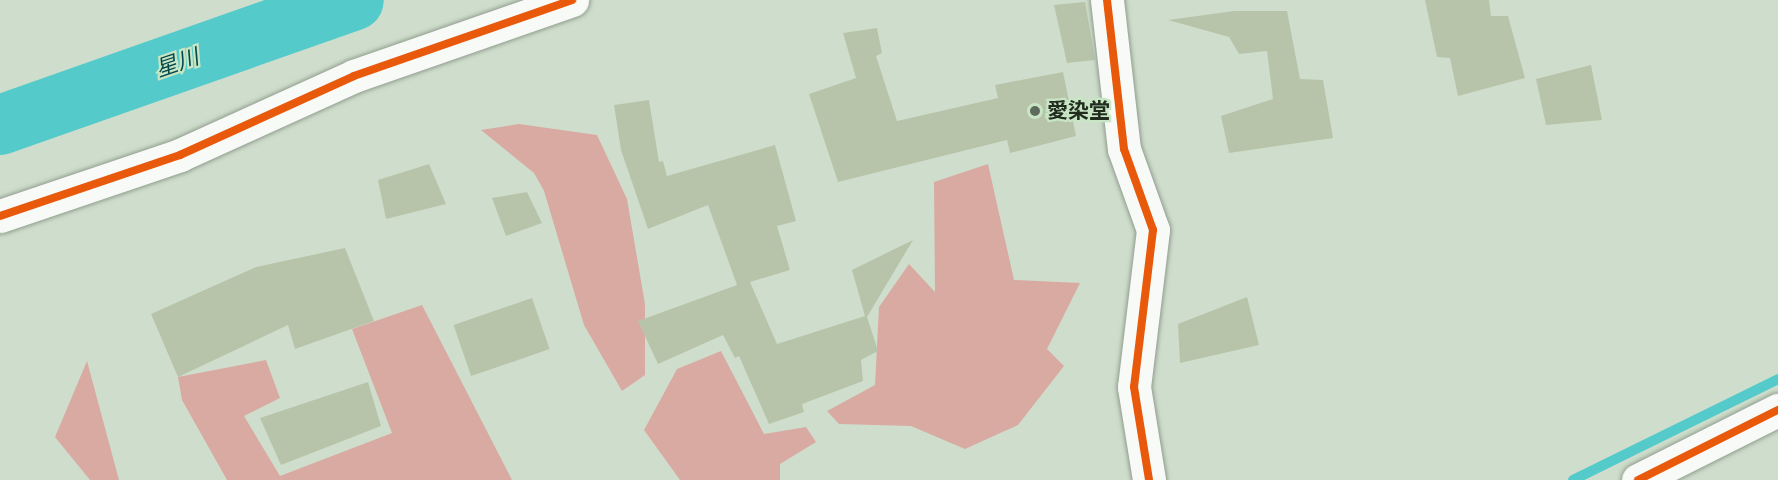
<!DOCTYPE html>
<meta charset="utf-8">
<style>
body{margin:0}
#map{position:relative;width:1778px;height:480px;overflow:hidden;background:#cfdecc;font-family:Rubik,"Noto Sans JP",sans-serif}
div>[style]{position:absolute}
.forest>*{inset:0;background:#d9aaa1}
.stream>*{height:10px;margin:-5px;padding:0 5px;transform-origin:5px;border-radius:5px;background:#54cacb}
.river>*{height:60px;margin:-30px;padding:0 30px;transform-origin:30px;border-radius:30px;background:#54cacb}
.building>*{inset:0;background:#b8c4aa;transform-origin:0 0}
.roads{filter:drop-shadow(0 0 2px #919d8f) drop-shadow(0 0 2px #919d8f)}
.minor>*{height:33px;margin:-16.5px;padding:0 16.5px;transform-origin:16.5px;border-radius:16.5px;background:#f8faf7}
.cycleway>*{height:8px;margin:-4px;padding:0 4px;transform-origin:4px;border-radius:4px;background:#e8590c}
.dots>*{width:16px;height:16px;translate:-50% -50%;box-sizing:border-box;border:3px solid #c9e6c4;border-radius:50%}
span{translate:-50% -50%;white-space:nowrap;text-align:center;line-height:1.15;-webkit-text-stroke:4.5px #c9e6c4;paint-order:stroke}
.poi-label{font-size:21px;color:#212c1f;font-weight:700}
.left{translate:0 -50%;text-align:left}
.water-label{font-size:22px;color:#06494d;font-style:italic}
</style>
<div id="map">
<div class="forest">
<div style="clip-path:polygon(519px 124px,597px 135px,627px 199px,645px 304px,645px 375px,622px 391px,584px 325px,544px 191px,534px 173px,481px 130px)"></div>
<div style="clip-path:polygon(988px 164px,1014px 280px,1080px 283px,1047px 349px,1064px 366px,1018px 425px,965px 449px,911px 426px,839px 424px,827px 411px,875px 385px,879px 307px,909px 264px,935px 292px,934px 182px)"></div>
<div style="clip-path:polygon(422px 305px,512px 480px,227px 480px,182px 400px,178px 377px,266px 360px,280px 398px,244px 416px,280px 476px,392px 433px,352px 329px)"></div>
<div style="clip-path:polygon(721px 351px,764px 434px,806px 427px,816px 442px,780px 464px,780px 480px,680px 480px,644px 430px,677px 369px)"></div>
<div style="clip-path:polygon(87px 361px,119px 480px,90px 480px,55px 437px)"></div>
</div>
<div class="stream">
<div style="left:1573px;top:480px;width:229px;rotate:-26.2deg"></div>
</div>
<div class="river">
<div style="left:0;top:125px;width:375px;rotate:-19.4deg"></div>
</div>
<div class="building">
<div style="clip-path:polygon(1425px 0,1489px 0,1491px 16px,1508px 16px,1525px 78px,1458px 96px,1450px 58px,1437px 57px)"></div>
<div style="clip-path:polygon(1085px 2px,1095px 60px,1067px 63px,1054px 5px)"></div>
<div style="clip-path:polygon(1234px 11px,1287px 11px,1300px 79px,1323px 80px,1333px 138px,1229px 153px,1221px 116px,1273px 99px,1267px 51px,1239px 54px,1229px 37px,1168px 20px)"></div>
<div style="clip-path:polygon(877px 28px,882px 53px,876px 56px,897px 121px,998px 98px,995px 85px,1063px 72px,1076px 136px,1010px 153px,1007px 140px,838px 182px,809px 94px,856px 78px,843px 33px)"></div>
<div style="clip-path:polygon(1591px 65px,1602px 120px,1546px 125px,1536px 79px)"></div>
<div style="clip-path:polygon(649px 100px,659px 162px,663px 161px,667px 176px,775px 145px,796px 221px,777px 226px,790px 270px,750px 282px,777px 344px,865px 316px,852px 270px,913px 240px,867px 317px,878px 351px,861px 360px,863px 381px,802px 404px,804px 412px,769px 424px,739px 356px,735px 358px,723px 335px,658px 364px,638px 321px,737px 285px,708px 205px,648px 229px,621px 150px,614px 105px)"></div>
<div style="clip-path:polygon(429px 164px,446px 204px,386px 219px,378px 180px)"></div>
<div style="clip-path:polygon(527px 192px,542px 223px,506px 236px,492px 198px)"></div>
<div style="clip-path:polygon(345px 248px,374px 321px,295px 349px,288px 325px,178px 377px,151px 314px,256px 267px)"></div>
<div style="clip-path:polygon(1247px 297px,1259px 345px,1180px 363px,1178px 324px)"></div>
<div style="left:532px;top:298px;width:54px;height:83px;rotate:71deg"></div>
<div style="clip-path:polygon(368px 382px,381px 426px,281px 465px,260px 418px)"></div>
</div>
<div class="roads">
<div class="minor">
<div style="left:1107px;top:0;width:150px;rotate:83.5deg"></div>
<div style="left:1124px;top:149px;width:86px;rotate:70.3deg"></div>
<div style="left:1153px;top:230px;width:158px;rotate:96.9deg"></div>
<div style="left:1134px;top:387px;width:94px;rotate:80.8deg"></div>
<div style="left:0;top:216px;width:190px;rotate:-18.7deg"></div>
<div style="left:180px;top:155px;width:191px;rotate:-24.4deg"></div>
<div style="left:354px;top:76px;width:231px;rotate:-19.2deg"></div>
<div style="left:1638px;top:480px;width:157px;rotate:-26.6deg"></div>
</div>
</div>
<div class="cycleway">
<div style="left:1107px;top:0;width:150px;rotate:83.5deg"></div>
<div style="left:1124px;top:149px;width:86px;rotate:70.3deg"></div>
<div style="left:1153px;top:230px;width:158px;rotate:96.9deg"></div>
<div style="left:1134px;top:387px;width:94px;rotate:80.8deg"></div>
<div style="left:0;top:216px;width:190px;rotate:-18.7deg"></div>
<div style="left:180px;top:155px;width:191px;rotate:-24.4deg"></div>
<div style="left:354px;top:76px;width:231px;rotate:-19.2deg"></div>
<div style="left:1638px;top:480px;width:157px;rotate:-26.6deg"></div>
</div>
<div class="dots">
<div style="left:1035px;top:111px;background:#5e6a5c"></div>
</div>
<div class="poi-label">
<span class="left" style="left:1047px;top:111px">愛染堂</span>
</div>
<div class="water-label">
<span style="left:177px;top:63px;rotate:-19deg">星川</span>
</div>
</div>
